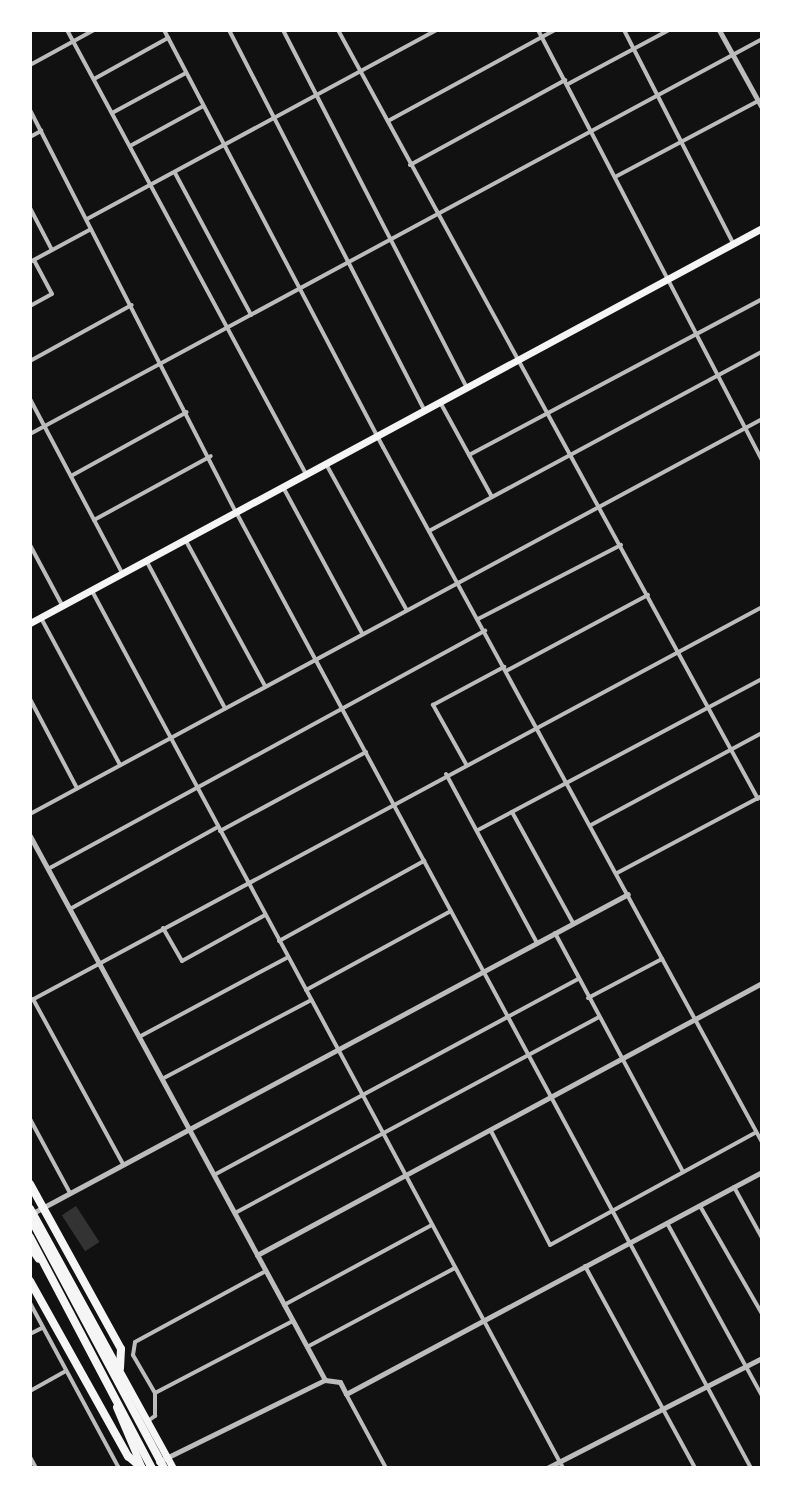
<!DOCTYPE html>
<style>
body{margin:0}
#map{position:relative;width:792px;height:1498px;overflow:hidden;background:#111;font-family:Montserrat,sans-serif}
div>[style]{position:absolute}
.water>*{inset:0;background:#333;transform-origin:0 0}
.minor>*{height:4px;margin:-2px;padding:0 2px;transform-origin:2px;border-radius:2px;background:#bcbcbc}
.tertiary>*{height:5px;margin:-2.5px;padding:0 2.5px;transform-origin:2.5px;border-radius:2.5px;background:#bcbcbc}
.primary>*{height:7px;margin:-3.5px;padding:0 3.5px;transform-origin:3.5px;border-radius:3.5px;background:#f5f5f5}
.trunk>*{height:7px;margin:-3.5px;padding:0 3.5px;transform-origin:3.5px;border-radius:3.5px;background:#f5f5f5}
.motorway>*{height:8px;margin:-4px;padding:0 4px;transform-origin:4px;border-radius:4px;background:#f5f5f5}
span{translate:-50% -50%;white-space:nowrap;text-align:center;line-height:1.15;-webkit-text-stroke:6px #fff;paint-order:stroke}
.frame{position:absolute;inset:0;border:32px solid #fff;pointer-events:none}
</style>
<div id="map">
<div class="water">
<div style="left:76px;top:1206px;width:43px;height:17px;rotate:57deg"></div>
</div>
<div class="minor">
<div style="left:67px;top:30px;width:504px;rotate:61.71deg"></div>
<div style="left:164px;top:30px;width:471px;rotate:62.3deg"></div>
<div style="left:383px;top:447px;width:792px;rotate:61.4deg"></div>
<div style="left:229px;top:30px;width:427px;rotate:62.8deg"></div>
<div style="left:283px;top:30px;width:403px;rotate:62.8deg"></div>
<div style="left:338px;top:30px;width:876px;rotate:61.36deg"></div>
<div style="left:538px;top:30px;width:485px;rotate:62.5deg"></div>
<div style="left:624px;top:30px;width:239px;rotate:62.9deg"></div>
<div style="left:30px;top:65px;width:73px;rotate:-28.7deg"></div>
<div style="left:94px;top:79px;width:85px;rotate:-29deg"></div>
<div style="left:568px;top:84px;width:115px;rotate:-28.1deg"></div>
<div style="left:30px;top:110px;width:452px;rotate:62.9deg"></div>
<div style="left:236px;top:512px;width:1086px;rotate:61.69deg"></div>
<div style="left:112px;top:113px;width:84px;rotate:-28.4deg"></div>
<div style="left:388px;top:121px;width:190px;rotate:-28.6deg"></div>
<div style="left:30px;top:137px;width:13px;rotate:-29deg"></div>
<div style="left:130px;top:146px;width:83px;rotate:-28.7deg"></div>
<div style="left:410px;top:165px;width:177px;rotate:-28.7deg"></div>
<div style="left:175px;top:173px;width:161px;rotate:61.8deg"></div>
<div style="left:615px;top:177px;width:162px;rotate:-28deg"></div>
<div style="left:30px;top:208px;width:47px;rotate:62.4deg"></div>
<div style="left:87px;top:219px;width:398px;rotate:-28.4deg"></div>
<div style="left:30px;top:262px;width:69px;rotate:-28.4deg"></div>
<div style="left:30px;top:306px;width:25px;rotate:-29deg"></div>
<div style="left:52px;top:294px;width:38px;rotate:-118deg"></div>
<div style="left:30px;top:361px;width:116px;rotate:-28.8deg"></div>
<div style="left:30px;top:399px;width:197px;rotate:62.1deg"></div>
<div style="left:440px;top:402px;width:108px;rotate:61.3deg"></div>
<div style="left:30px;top:434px;width:832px;rotate:-28.35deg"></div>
<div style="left:469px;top:455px;width:332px;rotate:-28deg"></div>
<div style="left:326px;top:464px;width:166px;rotate:61.1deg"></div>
<div style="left:71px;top:476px;width:132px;rotate:-28.9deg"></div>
<div style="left:283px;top:487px;width:166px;rotate:61.6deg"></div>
<div style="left:94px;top:520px;width:133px;rotate:-28.7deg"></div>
<div style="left:429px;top:531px;width:378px;rotate:-28.3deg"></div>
<div style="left:186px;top:541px;width:165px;rotate:61.4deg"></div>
<div style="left:30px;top:545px;width:68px;rotate:61.9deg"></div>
<div style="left:147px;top:562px;width:166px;rotate:61.9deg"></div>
<div style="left:92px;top:591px;width:995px;rotate:61.76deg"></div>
<div style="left:41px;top:618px;width:167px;rotate:61.7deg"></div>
<div style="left:478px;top:619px;width:161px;rotate:-27.4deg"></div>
<div style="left:506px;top:671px;width:161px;rotate:-28.2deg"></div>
<div style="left:30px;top:699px;width:101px;rotate:62.2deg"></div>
<div style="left:466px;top:764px;width:68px;rotate:-119.2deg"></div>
<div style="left:433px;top:705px;width:81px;rotate:-28.2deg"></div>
<div style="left:446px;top:774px;width:192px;rotate:61.7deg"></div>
<div style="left:512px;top:812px;width:127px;rotate:61.2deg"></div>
<div style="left:30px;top:814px;width:832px;rotate:-28.35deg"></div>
<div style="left:591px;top:825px;width:194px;rotate:-28.3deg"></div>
<div style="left:478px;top:830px;width:322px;rotate:-28deg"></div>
<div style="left:220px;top:831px;width:166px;rotate:-28.4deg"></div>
<div style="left:48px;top:869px;width:498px;rotate:-28.6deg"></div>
<div style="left:617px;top:873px;width:164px;rotate:-28deg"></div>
<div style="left:70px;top:909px;width:169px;rotate:-29deg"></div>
<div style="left:163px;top:928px;width:38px;rotate:60deg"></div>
<div style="left:182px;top:961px;width:95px;rotate:-29deg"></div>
<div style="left:555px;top:933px;width:271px;rotate:61.8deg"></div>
<div style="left:279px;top:941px;width:166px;rotate:-28.9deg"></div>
<div style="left:306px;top:990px;width:165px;rotate:-28.6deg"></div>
<div style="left:588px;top:998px;width:84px;rotate:-27.8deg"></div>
<div style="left:33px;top:999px;width:188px;rotate:61.4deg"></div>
<div style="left:30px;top:1001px;width:831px;rotate:-28.29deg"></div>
<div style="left:139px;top:1037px;width:169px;rotate:-28.2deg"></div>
<div style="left:162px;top:1079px;width:169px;rotate:-27.9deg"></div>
<div style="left:30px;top:1119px;width:84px;rotate:61.6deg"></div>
<div style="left:491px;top:1131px;width:128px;rotate:62.6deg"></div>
<div style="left:550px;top:1245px;width:235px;rotate:-28.7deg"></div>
<div style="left:214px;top:1175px;width:413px;rotate:-28.3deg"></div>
<div style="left:734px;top:1187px;width:58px;rotate:61.2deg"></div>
<div style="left:700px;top:1206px;width:125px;rotate:60.1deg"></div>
<div style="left:235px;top:1213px;width:413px;rotate:-28.3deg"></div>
<div style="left:667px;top:1223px;width:197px;rotate:61.2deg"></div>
<div style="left:585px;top:1266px;width:230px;rotate:61.4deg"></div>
<div style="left:30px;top:1303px;width:187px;rotate:61.7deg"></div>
<div style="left:284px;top:1305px;width:168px;rotate:-28.4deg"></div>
<div style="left:30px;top:1334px;width:13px;rotate:-27deg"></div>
<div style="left:307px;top:1347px;width:168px;rotate:-28.1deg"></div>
<div style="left:30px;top:1391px;width:41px;rotate:-29.1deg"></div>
<div style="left:155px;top:1393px;width:156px;rotate:-27.6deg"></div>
<div style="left:346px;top:1394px;width:84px;rotate:61.6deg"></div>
<div style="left:148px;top:1421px;width:9px;rotate:-36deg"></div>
<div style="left:155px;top:1416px;width:23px;rotate:-90deg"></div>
<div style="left:155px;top:1393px;width:44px;rotate:-120.1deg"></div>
<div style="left:133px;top:1355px;width:13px;rotate:-81deg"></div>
<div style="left:135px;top:1342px;width:149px;rotate:-28.5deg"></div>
<div style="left:30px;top:1457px;width:13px;rotate:61deg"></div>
</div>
<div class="tertiary">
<div style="left:719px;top:30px;width:89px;rotate:61.1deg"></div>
<div style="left:30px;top:836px;width:619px;rotate:61.53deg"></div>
<div style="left:31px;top:1214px;width:677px;rotate:-28.19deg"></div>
<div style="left:257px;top:1255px;width:574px;rotate:-28.31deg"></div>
<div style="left:158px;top:1462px;width:186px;rotate:-26.2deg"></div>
<div style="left:325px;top:1380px;width:15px;rotate:8deg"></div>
<div style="left:340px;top:1382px;width:13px;rotate:63deg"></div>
<div style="left:346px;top:1394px;width:472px;rotate:-28.1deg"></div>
<div style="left:547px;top:1468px;width:242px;rotate:-27.1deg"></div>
</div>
<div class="primary">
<div style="left:30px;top:623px;width:832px;rotate:-28.35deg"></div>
</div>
<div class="trunk">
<div style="left:30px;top:1208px;width:297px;rotate:61.2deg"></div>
<div style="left:30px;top:1247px;width:14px;rotate:56deg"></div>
<div style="left:116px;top:1407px;width:64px;rotate:67deg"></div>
</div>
<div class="motorway">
<div style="left:30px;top:1184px;width:188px;rotate:61.1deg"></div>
<div style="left:121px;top:1349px;width:19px;rotate:93deg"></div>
<div style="left:30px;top:1217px;width:285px;rotate:61.9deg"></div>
<div style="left:30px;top:1237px;width:261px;rotate:62.2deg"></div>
<div style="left:30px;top:1281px;width:201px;rotate:60.8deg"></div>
<div style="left:128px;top:1456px;width:18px;rotate:41deg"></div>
</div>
<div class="frame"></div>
</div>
